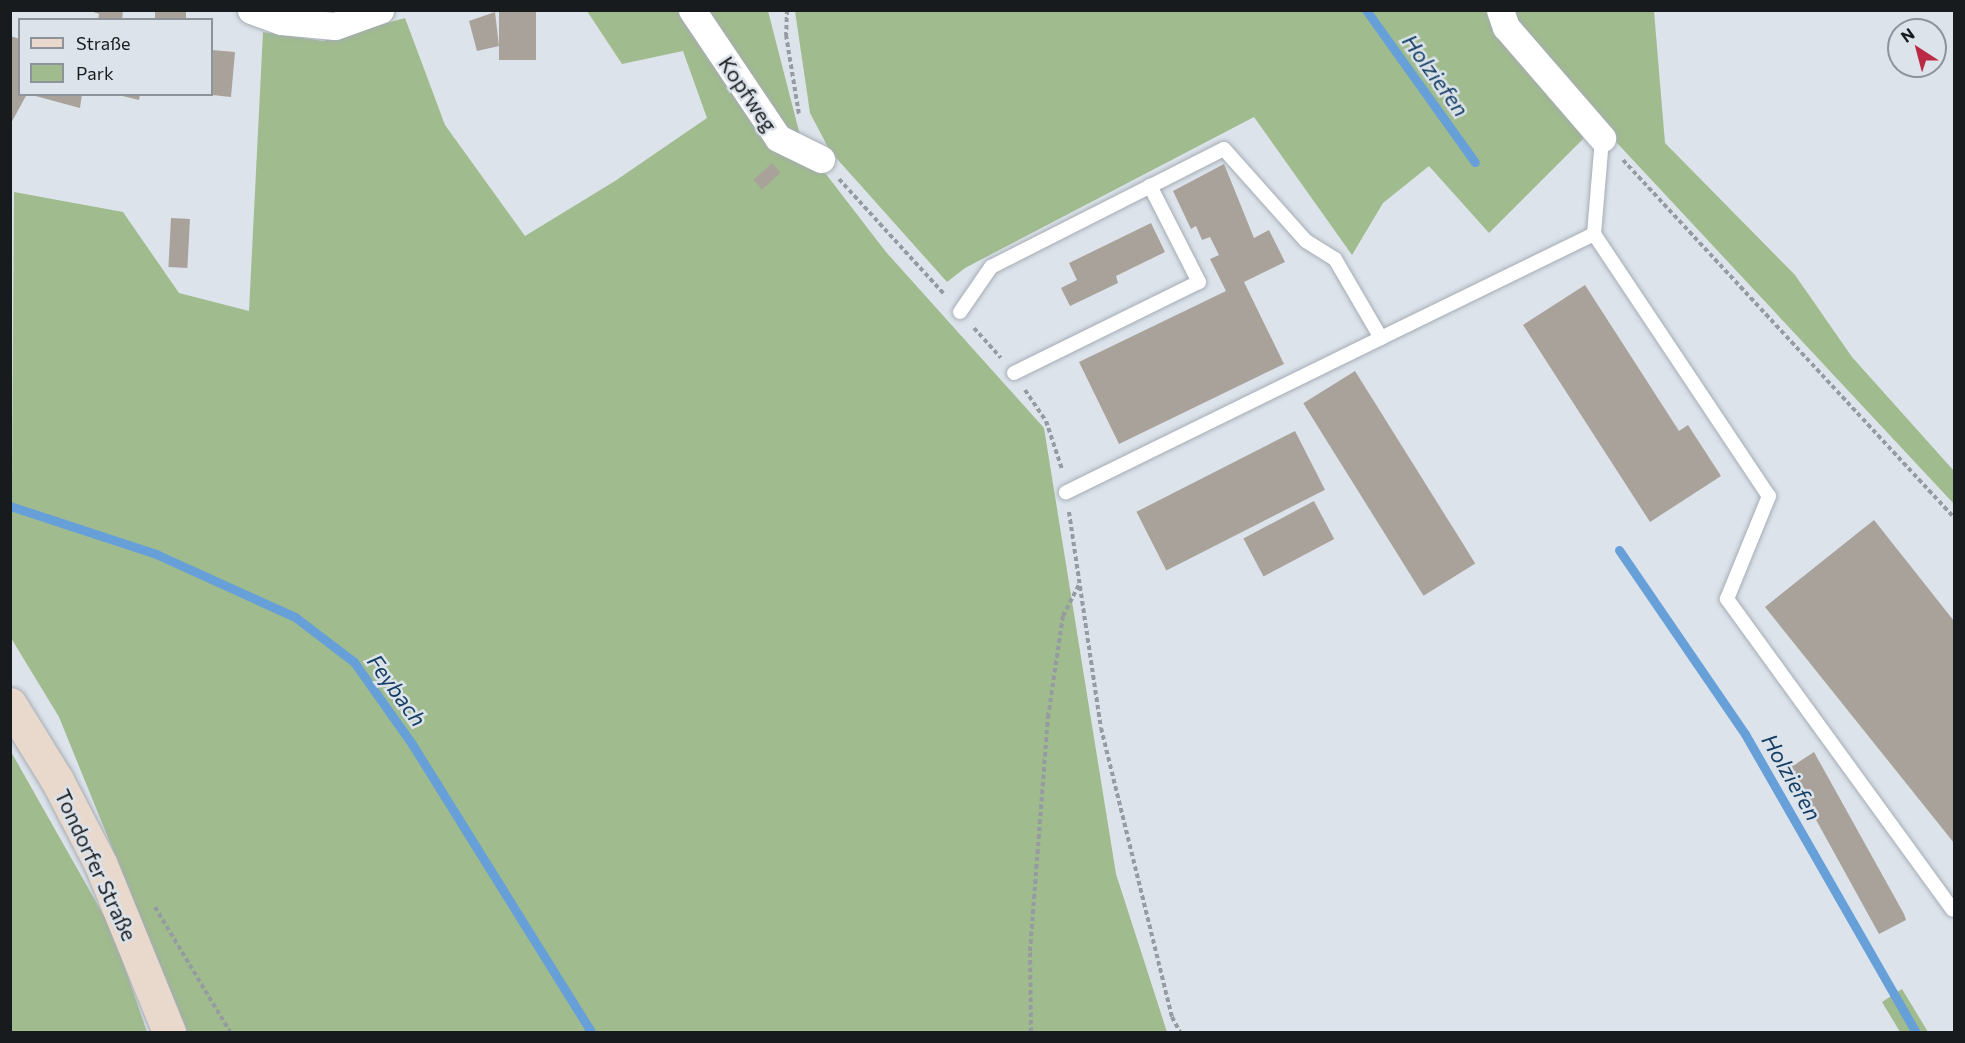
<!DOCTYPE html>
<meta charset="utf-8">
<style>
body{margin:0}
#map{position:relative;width:1965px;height:1043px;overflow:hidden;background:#dce3eb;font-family:Commissioner,sans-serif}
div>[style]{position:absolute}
.green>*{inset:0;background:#a0bb8d}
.stream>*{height:9px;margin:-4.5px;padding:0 4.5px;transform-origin:4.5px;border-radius:4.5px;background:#67a0d8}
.building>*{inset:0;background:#a9a29b;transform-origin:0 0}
.path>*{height:4px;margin-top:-2px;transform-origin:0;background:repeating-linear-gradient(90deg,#969ba1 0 4.5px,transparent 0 7.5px)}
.roads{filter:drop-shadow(0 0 2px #a5acb3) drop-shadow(0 0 2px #a5acb3)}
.service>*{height:14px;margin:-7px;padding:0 7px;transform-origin:7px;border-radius:7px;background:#fff}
.minor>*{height:27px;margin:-13.5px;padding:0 13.5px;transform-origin:13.5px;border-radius:13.5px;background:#fff}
.secondary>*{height:33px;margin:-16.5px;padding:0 16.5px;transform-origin:16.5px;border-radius:16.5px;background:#e9d8cc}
span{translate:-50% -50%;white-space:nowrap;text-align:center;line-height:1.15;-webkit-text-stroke:5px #dce3eb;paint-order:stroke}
.street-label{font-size:21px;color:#181b1d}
.water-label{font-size:22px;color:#143e63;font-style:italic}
.frame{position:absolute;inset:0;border:12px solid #181b1d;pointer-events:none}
.legend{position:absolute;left:18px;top:18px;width:195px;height:78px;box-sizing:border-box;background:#dce3eb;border:2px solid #8e9399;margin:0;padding:8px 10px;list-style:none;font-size:18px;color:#181b1d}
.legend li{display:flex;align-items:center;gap:12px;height:30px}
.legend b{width:30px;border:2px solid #8e9399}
.north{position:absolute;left:1887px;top:18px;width:60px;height:60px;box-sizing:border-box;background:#dce3eb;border:2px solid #8e9399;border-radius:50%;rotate:324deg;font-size:16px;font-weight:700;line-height:24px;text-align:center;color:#181b1d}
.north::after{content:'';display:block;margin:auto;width:21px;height:27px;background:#bb2a45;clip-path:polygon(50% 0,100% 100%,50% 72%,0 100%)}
</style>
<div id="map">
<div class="green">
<div style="clip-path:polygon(587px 11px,768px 11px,802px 143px,886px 252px,1044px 428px,1116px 874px,1167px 1032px,187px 1032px,59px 717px,11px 638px,14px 192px,123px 212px,179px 293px,249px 311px,263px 32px,323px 41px,405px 18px,445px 125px,525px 236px,615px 181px,707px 118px,683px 51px,622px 64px)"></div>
<div style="clip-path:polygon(795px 11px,1654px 11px,1665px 143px,1795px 275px,1852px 357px,1954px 471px,1954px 504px,1590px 114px,1583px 139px,1489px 233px,1429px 166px,1383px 203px,1352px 255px,1254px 117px,965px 268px,947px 282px,830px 151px,810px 113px)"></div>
<div style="clip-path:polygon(10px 750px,112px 930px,147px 1032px,11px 1032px)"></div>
<div style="clip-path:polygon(1902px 989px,1928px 1032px,1900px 1032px,1882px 1002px)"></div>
</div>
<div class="stream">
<div style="left:1366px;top:10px;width:187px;rotate:54.4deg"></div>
<div style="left:10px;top:506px;width:154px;rotate:18.2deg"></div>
<div style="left:156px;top:554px;width:153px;rotate:24.4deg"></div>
<div style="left:295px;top:617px;width:74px;rotate:37.3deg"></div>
<div style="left:354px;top:662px;width:100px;rotate:54.7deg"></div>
<div style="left:412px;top:744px;width:339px;rotate:58.1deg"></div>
<div style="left:1619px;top:550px;width:223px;rotate:55.6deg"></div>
<div style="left:1745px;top:734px;width:344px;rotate:60.2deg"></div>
</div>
<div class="building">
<div style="clip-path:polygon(88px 10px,123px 10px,122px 20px,98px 20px,99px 14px)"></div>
<div style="left:155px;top:10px;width:31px;height:10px"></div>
<div style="left:499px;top:10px;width:37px;height:50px"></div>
<div style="clip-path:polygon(495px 12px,499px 46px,477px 51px,469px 21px)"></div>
<div style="clip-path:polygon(10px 36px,20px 39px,20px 94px,27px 94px,10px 125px)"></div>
<div style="clip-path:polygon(212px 50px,235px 52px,231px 97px,212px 95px)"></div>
<div style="clip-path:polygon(28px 94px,82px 94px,80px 108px)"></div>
<div style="clip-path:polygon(114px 94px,140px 94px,139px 100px)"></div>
<div style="left:772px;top:163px;width:13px;height:25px;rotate:48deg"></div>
<div style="clip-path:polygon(1224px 164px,1254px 238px,1269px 230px,1285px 262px,1244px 282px,1284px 364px,1119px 444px,1079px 362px,1226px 291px,1210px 259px,1219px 255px,1210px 237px,1202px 240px,1196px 226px,1191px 229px,1173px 191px)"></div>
<div style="left:171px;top:218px;width:19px;height:49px;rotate:3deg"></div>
<div style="clip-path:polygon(1151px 223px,1165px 252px,1116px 276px,1118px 283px,1070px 306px,1061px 288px,1077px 280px,1069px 263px)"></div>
<div style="clip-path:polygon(1585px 285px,1679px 431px,1688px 425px,1721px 476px,1650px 522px,1523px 325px)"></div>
<div style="left:1355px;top:371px;width:227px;height:61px;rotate:58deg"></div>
<div style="left:1295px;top:431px;width:66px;height:178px;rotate:63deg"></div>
<div style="left:1314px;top:501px;width:43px;height:80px;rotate:62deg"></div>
<div style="clip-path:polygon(1874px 520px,1954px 621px,1954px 843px,1765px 607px)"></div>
<div style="clip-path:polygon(1814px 752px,1904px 914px,1906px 920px,1879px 934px,1788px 769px)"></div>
</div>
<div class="path">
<div style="left:787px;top:10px;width:25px;rotate:92deg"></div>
<div style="left:786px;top:35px;width:80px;rotate:80.7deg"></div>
<div style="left:1623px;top:160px;width:488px;rotate:47.2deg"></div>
<div style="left:839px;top:179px;width:157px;rotate:47.6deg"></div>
<div style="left:974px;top:328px;width:40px;rotate:48deg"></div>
<div style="left:1025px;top:390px;width:37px;rotate:56deg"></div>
<div style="left:1046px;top:421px;width:51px;rotate:71.6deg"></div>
<div style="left:1069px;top:512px;width:218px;rotate:81.6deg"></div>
<div style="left:1101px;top:728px;width:298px;rotate:76.2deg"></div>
<div style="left:1172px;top:1017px;width:17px;rotate:62deg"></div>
<div style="left:155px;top:907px;width:146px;rotate:59deg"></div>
<div style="left:1031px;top:1032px;width:81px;rotate:-90.7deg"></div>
<div style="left:1030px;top:951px;width:235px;rotate:-85.6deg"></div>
<div style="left:1048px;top:717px;width:102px;rotate:-81.6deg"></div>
<div style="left:1063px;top:616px;width:35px;rotate:-63deg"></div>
</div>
<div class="roads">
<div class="service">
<div style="left:1594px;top:234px;width:96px;rotate:-85.2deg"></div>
<div style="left:960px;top:312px;width:55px;rotate:-55.4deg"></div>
<div style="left:991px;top:267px;width:261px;rotate:-26.9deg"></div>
<div style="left:1224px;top:149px;width:123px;rotate:48.3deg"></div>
<div style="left:1306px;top:241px;width:34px;rotate:32deg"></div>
<div style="left:1335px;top:259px;width:91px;rotate:59.8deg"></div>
<div style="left:1381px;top:338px;width:351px;rotate:153.9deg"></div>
<div style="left:1381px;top:338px;width:237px;rotate:-26deg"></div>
<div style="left:1594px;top:234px;width:315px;rotate:56.3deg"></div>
<div style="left:1769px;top:496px;width:111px;rotate:112.2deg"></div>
<div style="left:1727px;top:599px;width:384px;rotate:54deg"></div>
<div style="left:1014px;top:373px;width:206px;rotate:-26.2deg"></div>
<div style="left:1199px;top:282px;width:108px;rotate:-117deg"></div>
</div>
<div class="minor">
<div style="left:251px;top:10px;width:32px;rotate:20deg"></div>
<div style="left:281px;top:21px;width:54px;rotate:5.3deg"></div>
<div style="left:335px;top:26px;width:48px;rotate:-19.6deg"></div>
<div style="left:692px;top:10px;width:154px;rotate:56.1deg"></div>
<div style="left:778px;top:138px;width:48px;rotate:26deg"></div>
<div style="left:1500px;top:10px;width:18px;rotate:71deg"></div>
<div style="left:1506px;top:27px;width:147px;rotate:49.1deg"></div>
</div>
<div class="secondary">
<div style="left:10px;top:704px;width:89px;rotate:58.3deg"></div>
<div style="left:57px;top:780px;width:96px;rotate:62.6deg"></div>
<div style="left:101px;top:865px;width:180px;rotate:67.8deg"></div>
</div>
</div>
<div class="street-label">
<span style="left:748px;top:94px;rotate:56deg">Kopfweg</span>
<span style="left:96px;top:865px;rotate:65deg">Tondorfer Straße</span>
</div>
<div class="water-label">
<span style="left:1436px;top:75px;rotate:54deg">Holziefen</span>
<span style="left:397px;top:690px;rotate:54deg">Feybach</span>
<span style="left:1792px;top:777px;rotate:60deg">Holziefen</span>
</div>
<div class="frame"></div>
<ul class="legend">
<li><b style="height:8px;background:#e9d8cc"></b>Straße</li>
<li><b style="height:16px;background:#a0bb8d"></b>Park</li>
</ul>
<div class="north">N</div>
</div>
